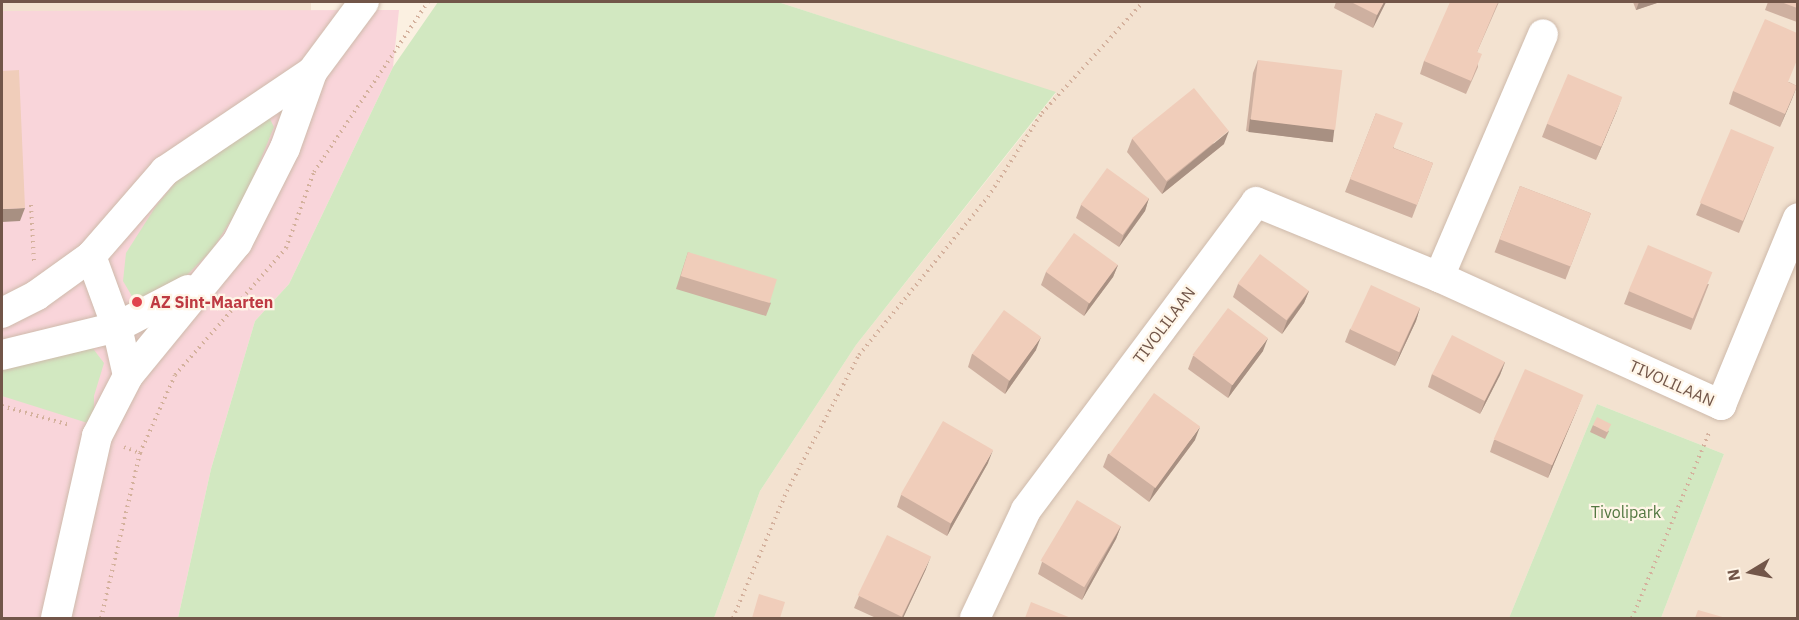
<!DOCTYPE html>
<style>
body{margin:0}
#map{position:relative;width:1799px;height:620px;overflow:hidden;background:#fbf0e1;font-family:"IBM Plex Sans",sans-serif}
div>[style]{position:absolute}
.residential>*{inset:0;background:#f3e2d0;transform-origin:0 0}
.medical>*{inset:0;background:#f9d5da}
.green>*{inset:0;background:#d2e8c1}
.path>*{height:4px;margin-top:-2px;transform-origin:0;background:repeating-linear-gradient(90deg,#d4b19d 0 1.5px,transparent 0 6px)}
.roads{filter:drop-shadow(0 0 2px #cebaab) drop-shadow(0 0 2px #cebaab)}
.minor>*{height:30px;margin:-15px;padding:0 15px;transform-origin:15px;border-radius:15px;background:#fff}
.wall>*{inset:0;background:#ceb0a0;transform-origin:0 0}
.shaded-wall>*{inset:0;background:#a89082;transform-origin:0 0}
.building>*{inset:0;background:#f0cdba;transform-origin:0 0}
.dots>*{width:16px;height:16px;translate:-50% -50%;box-sizing:border-box;border:3px solid #fff5e7;border-radius:50%}
span{translate:-50% -50%;white-space:nowrap;text-align:center;line-height:1.15;-webkit-text-stroke:4.5px #fff5e7;paint-order:stroke}
.health-label{font-size:16px;color:#be3a42;font-weight:700}
.left{translate:0 -50%;text-align:left}
.street-label{font-size:16px;color:#725649}
.park-label{font-size:16px;color:#547842}
.frame{position:absolute;inset:0;border:3px solid #725649;pointer-events:none}
.north{position:absolute;left:1721px;top:542px;width:60px;height:60px;-webkit-text-stroke:4px #fff5e7;paint-order:stroke;rotate:260deg;font-size:16px;font-weight:700;line-height:24px;text-align:center;color:#725649}
.north::after{content:'';display:block;margin:auto;width:21px;height:27px;background:#725649;clip-path:polygon(50% 0,100% 100%,50% 72%,0 100%)}
</style>
<div id="map">
<div class="residential">
<div style="left:2px;top:2px;width:309px;height:9px"></div>
<div style="clip-path:polygon(778px 2px,1797px 2px,1797px 618px,1661px 618px,1724px 454px,1597px 404px,1509px 618px,714px 618px,760px 491px,856px 345px,1056px 93px)"></div>
</div>
<div class="medical">
<div style="clip-path:polygon(399px 10px,393px 67px,289px 284px,255px 321px,211px 469px,178px 618px,2px 618px,2px 11px)"></div>
</div>
<div class="green">
<div style="clip-path:polygon(438px 2px,778px 2px,1056px 92px,856px 345px,760px 491px,714px 618px,178px 618px,211px 469px,255px 321px,289px 284px,393px 67px)"></div>
<div style="clip-path:polygon(269px 117px,274px 127px,244px 200px,212px 250px,183px 279px,138px 300px,133px 298px,123px 281px,126px 253px,156px 206px,185px 171px)"></div>
<div style="clip-path:polygon(91px 346px,104px 363px,94px 396px,94px 425px,2px 396px,2px 363px)"></div>
<div style="clip-path:polygon(1597px 404px,1724px 454px,1661px 618px,1509px 618px)"></div>
</div>
<div class="path">
<div style="left:31px;top:205px;width:56px;rotate:86.9deg"></div>
<div style="left:2px;top:406px;width:71px;rotate:15.6deg"></div>
<div style="left:124px;top:447px;width:17px;rotate:21deg"></div>
<div style="left:140px;top:453px;width:85px;rotate:-65.8deg"></div>
<div style="left:175px;top:375px;width:169px;rotate:-48.8deg"></div>
<div style="left:286px;top:248px;width:81px;rotate:-69.8deg"></div>
<div style="left:314px;top:172px;width:205px;rotate:-56.2deg"></div>
<div style="left:101px;top:618px;width:170px;rotate:-76.7deg"></div>
<div style="left:733px;top:618px;width:138px;rotate:-67deg"></div>
<div style="left:787px;top:491px;width:154px;rotate:-62.1deg"></div>
<div style="left:859px;top:355px;width:204px;rotate:-50.8deg"></div>
<div style="left:988px;top:197px;width:100px;rotate:-57.3deg"></div>
<div style="left:1042px;top:113px;width:150px;rotate:-47.7deg"></div>
<div style="left:1632px;top:618px;width:203px;rotate:-67.4deg"></div>
</div>
<div class="roads">
<div class="minor">
<div style="left:91px;top:256px;width:76px;rotate:69.9deg"></div>
<div style="left:117px;top:327px;width:50px;rotate:77.3deg"></div>
<div style="left:1439px;top:277px;width:264px;rotate:-66.8deg"></div>
<div style="left:2px;top:313px;width:39px;rotate:-27deg"></div>
<div style="left:37px;top:295px;width:67px;rotate:-35.8deg"></div>
<div style="left:91px;top:256px;width:113px;rotate:-49deg"></div>
<div style="left:165px;top:171px;width:177px;rotate:-34deg"></div>
<div style="left:2px;top:355px;width:118px;rotate:-13.7deg"></div>
<div style="left:117px;top:327px;width:80px;rotate:-27.5deg"></div>
<div style="left:56px;top:618px;width:187px;rotate:-77.3deg"></div>
<div style="left:97px;top:436px;width:68px;rotate:-62.7deg"></div>
<div style="left:128px;top:376px;width:172px;rotate:-50.7deg"></div>
<div style="left:237px;top:243px;width:106px;rotate:-63.2deg"></div>
<div style="left:285px;top:148px;width:81px;rotate:-70.4deg"></div>
<div style="left:312px;top:72px;width:87px;rotate:-53.4deg"></div>
<div style="left:975px;top:618px;width:119px;rotate:-64.7deg"></div>
<div style="left:1026px;top:510px;width:384px;rotate:-53.2deg"></div>
<div style="left:1256px;top:202px;width:198px;rotate:22.3deg"></div>
<div style="left:1439px;top:277px;width:310px;rotate:24.4deg"></div>
<div style="left:1721px;top:405px;width:202px;rotate:-67.6deg"></div>
</div>
</div>
<div class="wall">
<div style="clip-path:polygon(1336px 2px,1386px 2px,1373px 28px,1334px 8px)"></div>
<div style="clip-path:polygon(1499px 2px,1477px 52px,1478px 67px,1466px 94px,1420px 74px,1424px 61px)"></div>
<div style="clip-path:polygon(1633px 2px,1660px 2px,1636px 10px)"></div>
<div style="clip-path:polygon(1768px 2px,1797px 2px,1797px 22px,1765px 10px)"></div>
<div style="clip-path:polygon(1258px 60px,1334px 130px,1330px 142px,1246px 131px,1253px 73px)"></div>
<div style="clip-path:polygon(1789px 82px,1797px 86px,1780px 127px,1729px 104px,1733px 91px)"></div>
<div style="clip-path:polygon(1617px 110px,1596px 160px,1542px 137px,1547px 124px)"></div>
<div style="clip-path:polygon(1376px 113px,1394px 148px,1433px 163px,1412px 218px,1345px 192px)"></div>
<div style="clip-path:polygon(1132px 139px,1224px 144px,1162px 194px,1127px 152px)"></div>
<div style="clip-path:polygon(1769px 159px,1739px 233px,1696px 215px,1701px 203px)"></div>
<div style="left:1520px;top:186px;width:76px;height:71px;rotate:21deg"></div>
<div style="clip-path:polygon(1149px 198px,1145px 211px,1119px 247px,1076px 218px,1081px 205px)"></div>
<div style="clip-path:polygon(688px 252px,771px 303px,766px 316px,676px 289px)"></div>
<div style="clip-path:polygon(1118px 265px,1113px 277px,1084px 316px,1041px 285px,1046px 272px)"></div>
<div style="clip-path:polygon(1238px 284px,1309px 291px,1304px 303px,1282px 334px,1233px 297px)"></div>
<div style="clip-path:polygon(1709px 284px,1691px 330px,1624px 304px,1629px 291px)"></div>
<div style="clip-path:polygon(1420px 308px,1416px 321px,1395px 366px,1345px 342px,1350px 329px)"></div>
<div style="clip-path:polygon(1036px 350px,1005px 394px,968px 367px,972px 354px)"></div>
<div style="clip-path:polygon(1263px 351px,1228px 398px,1188px 369px,1193px 356px)"></div>
<div style="clip-path:polygon(1505px 362px,1500px 375px,1480px 414px,1428px 387px,1432px 374px)"></div>
<div style="clip-path:polygon(1578px 407px,1548px 478px,1490px 452px,1494px 440px)"></div>
<div style="clip-path:polygon(1593px 425px,1609px 431px,1605px 439px,1590px 432px)"></div>
<div style="clip-path:polygon(1195px 440px,1149px 502px,1103px 467px,1108px 454px)"></div>
<div style="clip-path:polygon(988px 463px,947px 536px,897px 507px,901px 495px)"></div>
<div style="clip-path:polygon(1121px 526px,1116px 539px,1082px 600px,1038px 574px,1042px 562px)"></div>
<div style="clip-path:polygon(926px 569px,903px 618px,876px 618px,854px 608px,859px 596px)"></div>
</div>
<div class="shaded-wall">
<div style="clip-path:polygon(1384px 2px,1386px 2px,1373px 28px,1377px 15px)"></div>
<div style="clip-path:polygon(1639px 2px,1660px 2px,1636px 10px)"></div>
<div style="clip-path:polygon(1797px 86px,1792px 99px,1780px 127px,1785px 114px)"></div>
<div style="clip-path:polygon(1622px 97px,1617px 110px,1596px 160px,1601px 147px)"></div>
<div style="left:1250px;top:119px;width:85px;height:13px;rotate:7deg"></div>
<div style="clip-path:polygon(1229px 131px,1224px 144px,1162px 194px,1167px 182px)"></div>
<div style="clip-path:polygon(1149px 198px,1145px 211px,1119px 247px,1124px 235px)"></div>
<div style="clip-path:polygon(25px 208px,20px 221px,2px 222px,2px 209px)"></div>
<div style="clip-path:polygon(1118px 265px,1113px 277px,1084px 316px,1089px 303px)"></div>
<div style="clip-path:polygon(1309px 291px,1304px 303px,1282px 334px,1287px 321px)"></div>
<div style="clip-path:polygon(1420px 308px,1416px 321px,1395px 366px,1400px 353px)"></div>
<div style="clip-path:polygon(1041px 337px,1036px 350px,1005px 394px,1009px 381px)"></div>
<div style="clip-path:polygon(1268px 338px,1263px 351px,1228px 398px,1232px 385px)"></div>
<div style="clip-path:polygon(1505px 362px,1500px 375px,1480px 414px,1485px 401px)"></div>
<div style="clip-path:polygon(1583px 395px,1578px 407px,1548px 478px,1552px 465px)"></div>
<div style="clip-path:polygon(1200px 427px,1195px 440px,1149px 502px,1154px 489px)"></div>
<div style="clip-path:polygon(993px 450px,988px 463px,947px 536px,951px 523px)"></div>
<div style="clip-path:polygon(1121px 526px,1116px 539px,1082px 600px,1087px 587px)"></div>
<div style="clip-path:polygon(931px 556px,926px 569px,903px 618px,902px 618px)"></div>
</div>
<div class="building">
<div style="clip-path:polygon(1351px 2px,1384px 2px,1377px 15px)"></div>
<div style="clip-path:polygon(1450px 2px,1498px 2px,1477px 52px,1482px 54px,1471px 81px,1424px 61px)"></div>
<div style="clip-path:polygon(1781px 2px,1797px 2px,1797px 8px)"></div>
<div style="clip-path:polygon(1765px 19px,1797px 33px,1797px 60px,1788px 82px,1797px 86px,1785px 114px,1733px 91px)"></div>
<div style="left:1258px;top:60px;width:85px;height:60px;rotate:7deg"></div>
<div style="clip-path:polygon(19px 70px,25px 208px,2px 209px,2px 71px)"></div>
<div style="left:1568px;top:74px;width:59px;height:54px;rotate:23deg"></div>
<div style="left:1194px;top:88px;width:55px;height:80px;rotate:51deg"></div>
<div style="clip-path:polygon(1376px 113px,1403px 123px,1393px 148px,1433px 163px,1417px 205px,1350px 179px)"></div>
<div style="left:1731px;top:129px;width:47px;height:80px;rotate:23deg"></div>
<div style="left:1107px;top:168px;width:52px;height:45px;rotate:36deg"></div>
<div style="left:1520px;top:186px;width:76px;height:57px;rotate:21deg"></div>
<div style="left:1074px;top:233px;width:54px;height:48px;rotate:36deg"></div>
<div style="left:1648px;top:245px;width:70px;height:50px;rotate:23deg"></div>
<div style="left:688px;top:252px;width:93px;height:25px;rotate:17deg"></div>
<div style="left:1260px;top:254px;width:61px;height:37px;rotate:37deg"></div>
<div style="left:1371px;top:285px;width:54px;height:49px;rotate:25deg"></div>
<div style="left:1228px;top:308px;width:50px;height:59px;rotate:37deg"></div>
<div style="left:1004px;top:310px;width:46px;height:54px;rotate:36deg"></div>
<div style="left:1452px;top:335px;width:59px;height:44px;rotate:27deg"></div>
<div style="left:1525px;top:369px;width:64px;height:77px;rotate:24deg"></div>
<div style="left:1154px;top:393px;width:57px;height:76px;rotate:36deg"></div>
<div style="left:1597px;top:417px;width:16px;height:9px;rotate:27deg"></div>
<div style="left:943px;top:421px;width:58px;height:85px;rotate:30deg"></div>
<div style="left:1077px;top:500px;width:51px;height:71px;rotate:31deg"></div>
<div style="left:887px;top:535px;width:49px;height:67px;rotate:26deg"></div>
<div style="clip-path:polygon(759px 594px,785px 602px,780px 618px,752px 618px)"></div>
<div style="clip-path:polygon(1031px 602px,1071px 618px,1025px 618px)"></div>
<div style="clip-path:polygon(1698px 610px,1726px 618px,1695px 618px)"></div>
</div>
<div class="dots">
<div style="left:137px;top:302px;background:#e0444e"></div>
</div>
<div class="health-label">
<span class="left" style="left:150px;top:302px">AZ Sint-Maarten</span>
</div>
<div class="street-label">
<span style="left:1164px;top:325px;rotate:-53deg">TIVOLILAAN</span>
<span style="left:1672px;top:383px;rotate:24deg">TIVOLILAAN</span>
</div>
<div class="park-label">
<span style="left:1626px;top:512px">Tivolipark</span>
</div>
<div class="frame"></div>
<div class="north">N</div>
</div>
